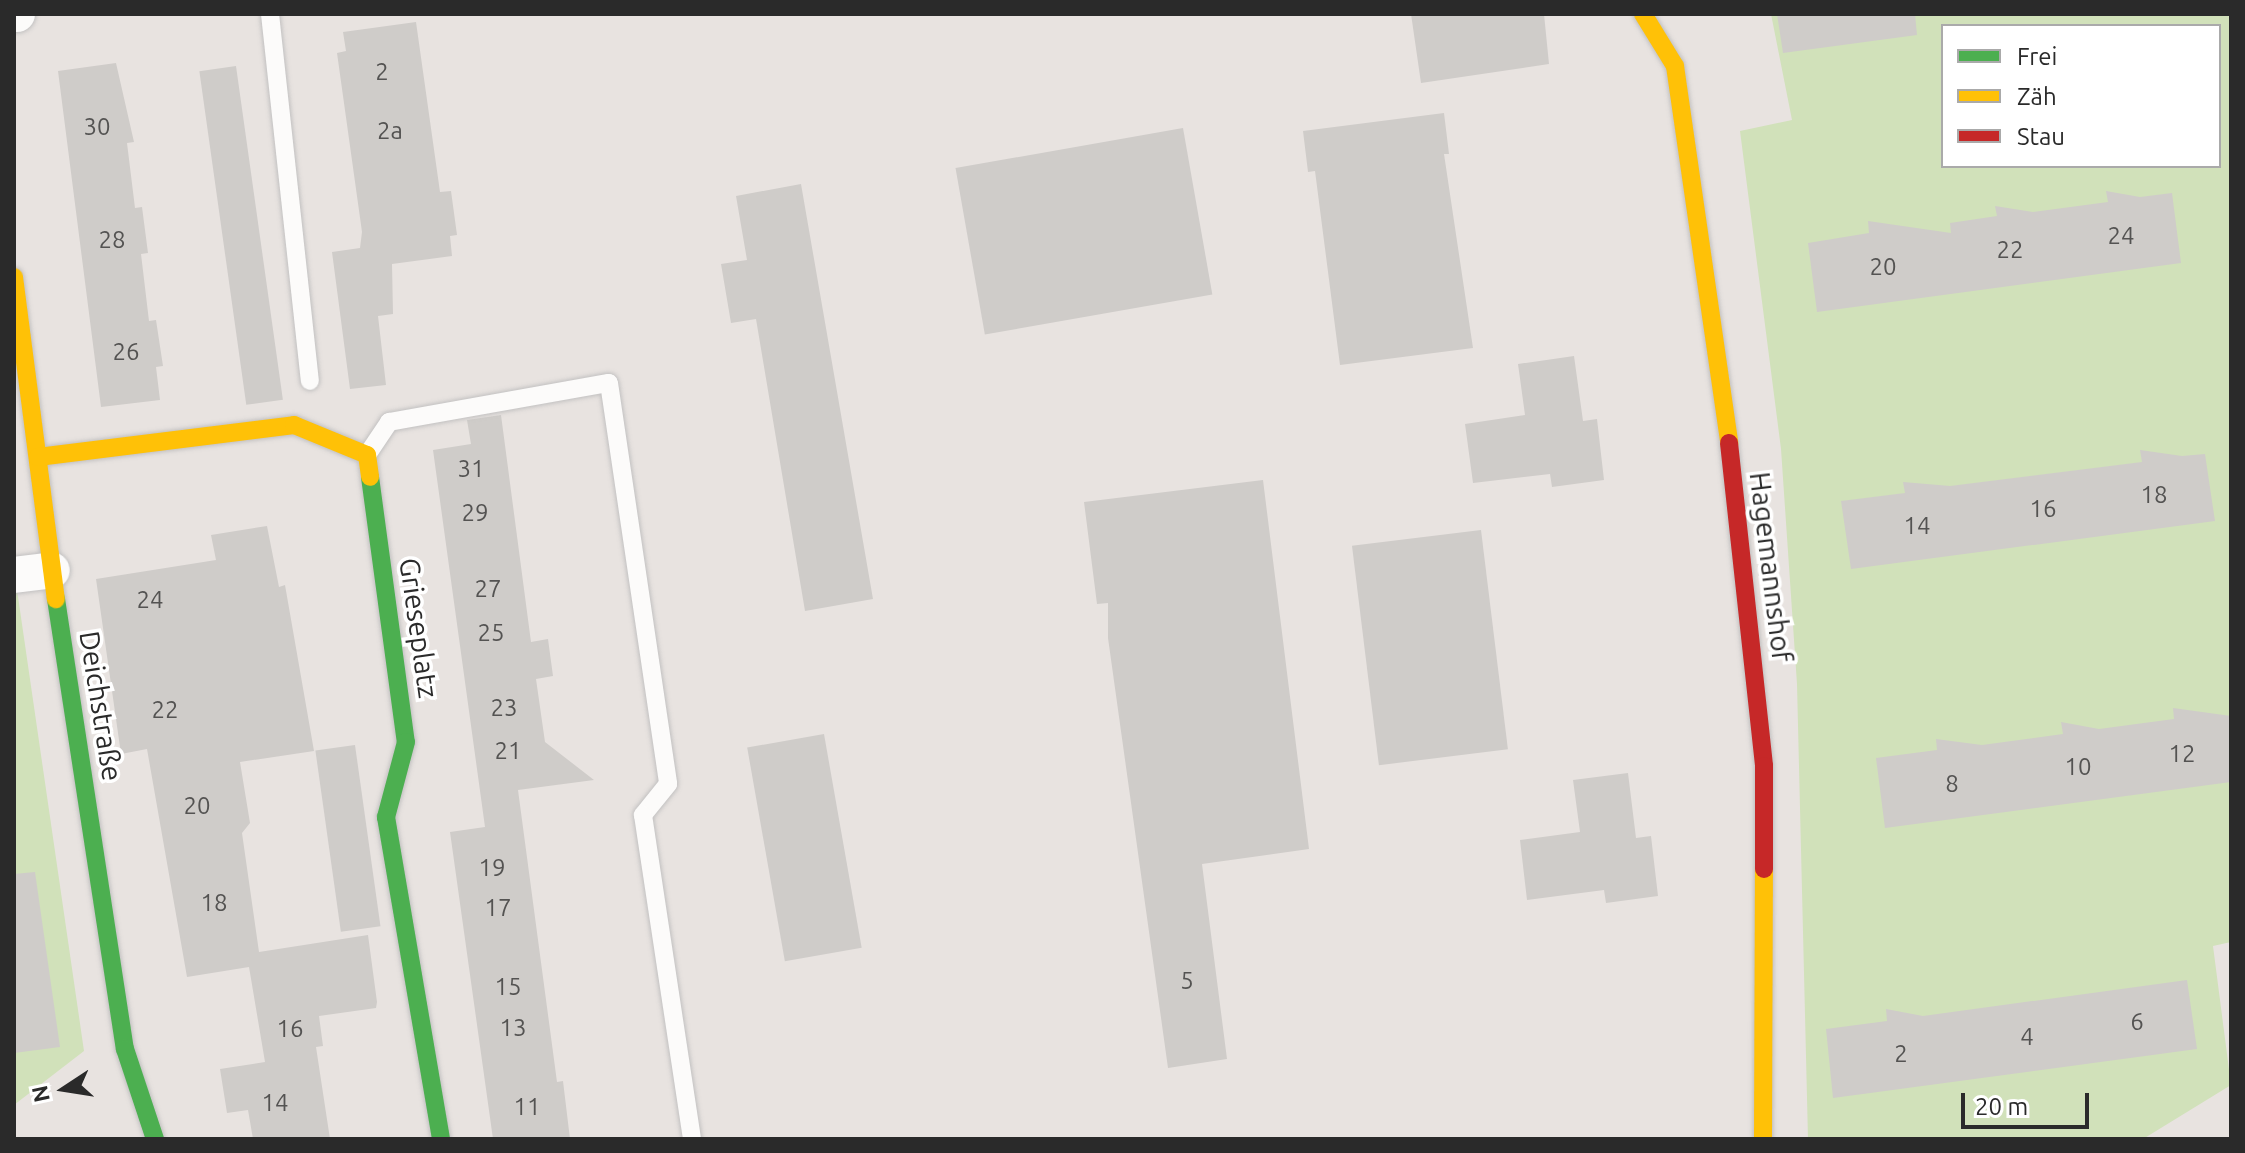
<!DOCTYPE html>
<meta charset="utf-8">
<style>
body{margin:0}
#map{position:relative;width:2245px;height:1153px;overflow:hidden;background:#e8e3e0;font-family:Ubuntu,sans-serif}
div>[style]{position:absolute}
.green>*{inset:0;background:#d1e1ba}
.building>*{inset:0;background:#cfccc9;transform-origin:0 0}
.roads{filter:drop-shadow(0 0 2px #c2c1c1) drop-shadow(0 0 2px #c2c1c1)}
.lane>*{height:18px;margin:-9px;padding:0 9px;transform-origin:9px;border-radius:9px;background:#fcfbfa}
.street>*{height:36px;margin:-18px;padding:0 18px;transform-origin:18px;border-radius:18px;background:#fcfbfa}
.fast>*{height:18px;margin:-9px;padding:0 9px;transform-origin:9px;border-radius:9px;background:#4caf50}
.slow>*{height:18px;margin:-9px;padding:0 9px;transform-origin:9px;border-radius:9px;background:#ffc107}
.jam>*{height:18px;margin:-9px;padding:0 9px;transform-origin:9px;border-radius:9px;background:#c62828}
span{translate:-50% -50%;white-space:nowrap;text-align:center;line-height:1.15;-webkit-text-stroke:7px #fff;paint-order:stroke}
.number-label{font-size:24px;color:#545352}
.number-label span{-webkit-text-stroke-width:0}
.street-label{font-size:28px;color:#2a2a2a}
.frame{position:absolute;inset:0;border:16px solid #2a2a2a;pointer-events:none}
.legend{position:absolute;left:1941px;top:24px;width:280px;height:144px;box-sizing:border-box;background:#fff;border:2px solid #aaa;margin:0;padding:10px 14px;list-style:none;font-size:24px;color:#2a2a2a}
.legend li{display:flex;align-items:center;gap:16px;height:40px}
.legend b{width:40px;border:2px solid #aaa}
.north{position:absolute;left:24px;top:1049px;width:80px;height:80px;-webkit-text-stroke:6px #fff;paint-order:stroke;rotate:258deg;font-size:22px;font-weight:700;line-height:32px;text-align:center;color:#2a2a2a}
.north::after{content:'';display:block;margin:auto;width:28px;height:36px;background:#2a2a2a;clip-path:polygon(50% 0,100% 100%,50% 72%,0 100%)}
.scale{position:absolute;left:1961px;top:1093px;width:128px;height:36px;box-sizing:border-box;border:4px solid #2a2a2a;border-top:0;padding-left:10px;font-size:24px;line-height:28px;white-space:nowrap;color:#2a2a2a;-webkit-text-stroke:6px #fff;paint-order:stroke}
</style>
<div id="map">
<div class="green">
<div style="clip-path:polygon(evenodd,1771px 14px,2231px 14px,2231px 942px,2213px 946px,2231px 1085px,2143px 1139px,1808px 1139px,1797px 684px,1781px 449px,1740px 131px,1792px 120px,1771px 14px,1943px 26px,2219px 26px,2219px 166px,1943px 166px,1943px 26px)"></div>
<div style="clip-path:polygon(14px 569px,84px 1051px,14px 1105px)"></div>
</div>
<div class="building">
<div style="clip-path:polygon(1411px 14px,1544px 14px,1549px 64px,1421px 83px)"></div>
<div style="clip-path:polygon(1777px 14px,1915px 14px,1917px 35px,1783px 53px)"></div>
<div style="clip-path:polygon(416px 22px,440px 192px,451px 191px,457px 235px,450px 236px,452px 256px,392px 264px,393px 314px,378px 316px,386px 385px,350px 389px,332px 252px,360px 248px,362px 232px,337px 53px,346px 51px,343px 32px)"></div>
<div style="clip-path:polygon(116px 63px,134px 142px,127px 143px,135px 208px,142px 207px,148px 253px,141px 254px,149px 321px,156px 320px,163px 366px,156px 367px,160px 400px,101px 407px,58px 71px)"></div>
<div style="left:236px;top:66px;width:337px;height:37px;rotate:82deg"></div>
<div style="clip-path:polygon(1444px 113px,1449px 154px,1444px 154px,1473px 348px,1340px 365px,1315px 171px,1308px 172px,1303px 131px)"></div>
<div style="left:1183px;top:128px;width:169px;height:231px;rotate:80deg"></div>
<div style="clip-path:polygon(801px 184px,873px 599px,805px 611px,756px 319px,731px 323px,721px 264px,747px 260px,736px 196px)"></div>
<div style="clip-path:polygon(2106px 191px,2140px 197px,2172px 193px,2181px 263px,1817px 312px,1808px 243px,1869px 233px,1868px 221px,1951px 233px,1950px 223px,1997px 216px,1995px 206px,2033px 212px,2108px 202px)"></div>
<div style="clip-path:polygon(1574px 356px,1583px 421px,1597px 419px,1604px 480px,1552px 487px,1550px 474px,1473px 483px,1465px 424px,1525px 415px,1518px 364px)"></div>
<div style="clip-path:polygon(501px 415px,531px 642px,548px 639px,553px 676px,536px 679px,545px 742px,594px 780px,518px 790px,557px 1082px,563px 1081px,570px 1139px,493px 1139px,450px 832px,485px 827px,433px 450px,471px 444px,467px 420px)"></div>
<div style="clip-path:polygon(2140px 450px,2182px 456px,2205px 454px,2215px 521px,1851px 569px,1841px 501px,1905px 493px,1903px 482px,1950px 486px,2142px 462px)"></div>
<div style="clip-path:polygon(1263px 480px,1309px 849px,1202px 864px,1227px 1059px,1168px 1068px,1108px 638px,1108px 603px,1097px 604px,1084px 502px)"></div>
<div style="clip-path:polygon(267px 526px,279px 587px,285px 585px,314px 751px,240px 762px,250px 823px,242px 833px,259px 952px,368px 935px,377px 1002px,376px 1008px,319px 1016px,323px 1046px,316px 1047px,330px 1139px,253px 1139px,248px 1110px,227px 1113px,220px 1069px,265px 1062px,249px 967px,187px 977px,147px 749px,121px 754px,96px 579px,216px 560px,211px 535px)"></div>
<div style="left:1481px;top:530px;width:221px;height:130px;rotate:83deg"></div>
<div style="clip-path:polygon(2173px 708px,2231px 716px,2231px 782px,1885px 828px,1876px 758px,1937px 750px,1936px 739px,1982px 745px,2063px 734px,2061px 722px,2099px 729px,2174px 719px)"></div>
<div style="left:824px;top:734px;width:217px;height:78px;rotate:80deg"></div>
<div style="left:355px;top:745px;width:183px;height:40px;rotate:82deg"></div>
<div style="clip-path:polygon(1628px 773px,1636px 838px,1651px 836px,1658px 896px,1606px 903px,1604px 890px,1527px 900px,1520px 840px,1580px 832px,1573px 780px)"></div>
<div style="clip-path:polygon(35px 872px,60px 1047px,14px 1053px,14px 874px)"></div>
<div style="clip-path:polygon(2187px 980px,2197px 1049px,1833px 1098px,1826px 1029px,1887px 1021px,1886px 1009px,1923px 1016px)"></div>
</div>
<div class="roads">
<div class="lane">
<div style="left:270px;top:14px;width:369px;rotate:83.8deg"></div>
<div style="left:367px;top:455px;width:40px;rotate:-56deg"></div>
<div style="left:389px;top:422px;width:223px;rotate:-10.1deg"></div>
<div style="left:609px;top:383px;width:405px;rotate:81.6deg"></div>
<div style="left:668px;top:784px;width:40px;rotate:129deg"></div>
<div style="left:643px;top:815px;width:328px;rotate:81.4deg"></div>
</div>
<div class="street">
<div style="left:14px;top:14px;width:3px"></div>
<div style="left:14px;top:575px;width:38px;rotate:-7deg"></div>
</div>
<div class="fast">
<div style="left:370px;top:477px;width:267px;rotate:82.3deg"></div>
<div style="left:406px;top:742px;width:78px;rotate:104.9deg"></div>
<div style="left:386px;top:817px;width:327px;rotate:80.3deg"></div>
<div style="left:56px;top:599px;width:455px;rotate:81.3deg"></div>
<div style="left:125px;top:1049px;width:95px;rotate:71.6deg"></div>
</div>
<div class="slow">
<div style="left:1643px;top:14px;width:61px;rotate:58.4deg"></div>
<div style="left:1675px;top:66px;width:381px;rotate:81.8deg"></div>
<div style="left:14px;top:277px;width:325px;rotate:82.6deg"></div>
<div style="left:38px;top:457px;width:258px;rotate:-7.1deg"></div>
<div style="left:294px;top:425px;width:79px;rotate:22.3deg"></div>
<div style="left:367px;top:455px;width:22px;rotate:82deg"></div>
<div style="left:1763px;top:1139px;width:270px;rotate:-89.8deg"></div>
</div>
<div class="jam">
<div style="left:1729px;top:443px;width:325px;rotate:83.8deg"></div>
<div style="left:1764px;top:766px;width:103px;rotate:90deg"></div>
</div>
</div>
<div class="number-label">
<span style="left:382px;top:72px">2</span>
<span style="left:97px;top:127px">30</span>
<span style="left:390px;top:131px">2a</span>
<span style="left:2121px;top:236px">24</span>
<span style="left:112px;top:240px">28</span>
<span style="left:2010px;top:250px">22</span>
<span style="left:1883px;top:267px">20</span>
<span style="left:126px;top:352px">26</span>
<span style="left:471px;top:469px">31</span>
<span style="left:2154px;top:495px">18</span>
<span style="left:2043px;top:509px">16</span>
<span style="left:475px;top:513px">29</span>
<span style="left:1917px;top:526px">14</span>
<span style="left:488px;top:589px">27</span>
<span style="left:150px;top:600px">24</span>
<span style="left:491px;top:633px">25</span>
<span style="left:504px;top:708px">23</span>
<span style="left:165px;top:710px">22</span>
<span style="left:508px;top:751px">21</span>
<span style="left:2182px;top:754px">12</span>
<span style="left:2078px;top:767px">10</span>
<span style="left:1952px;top:784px">8</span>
<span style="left:197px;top:806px">20</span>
<span style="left:492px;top:868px">19</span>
<span style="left:214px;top:903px">18</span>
<span style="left:498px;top:908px">17</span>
<span style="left:1187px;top:981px">5</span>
<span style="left:508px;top:987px">15</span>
<span style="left:2137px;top:1022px">6</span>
<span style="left:513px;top:1028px">13</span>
<span style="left:290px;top:1029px">16</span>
<span style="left:2027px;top:1037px">4</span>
<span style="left:1901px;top:1054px">2</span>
<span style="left:275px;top:1103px">14</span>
<span style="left:527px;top:1107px">11</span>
</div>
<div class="street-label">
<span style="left:1771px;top:567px;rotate:83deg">Hagemannshof</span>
<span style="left:419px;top:628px;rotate:82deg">Grieseplatz</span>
<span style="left:101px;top:706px;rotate:81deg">Deichstraße</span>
</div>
<div class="frame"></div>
<ul class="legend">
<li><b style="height:10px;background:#4caf50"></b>Frei</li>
<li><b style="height:10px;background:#ffc107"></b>Zäh</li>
<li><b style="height:10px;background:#c62828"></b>Stau</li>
</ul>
<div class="north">N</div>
<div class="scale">20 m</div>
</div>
